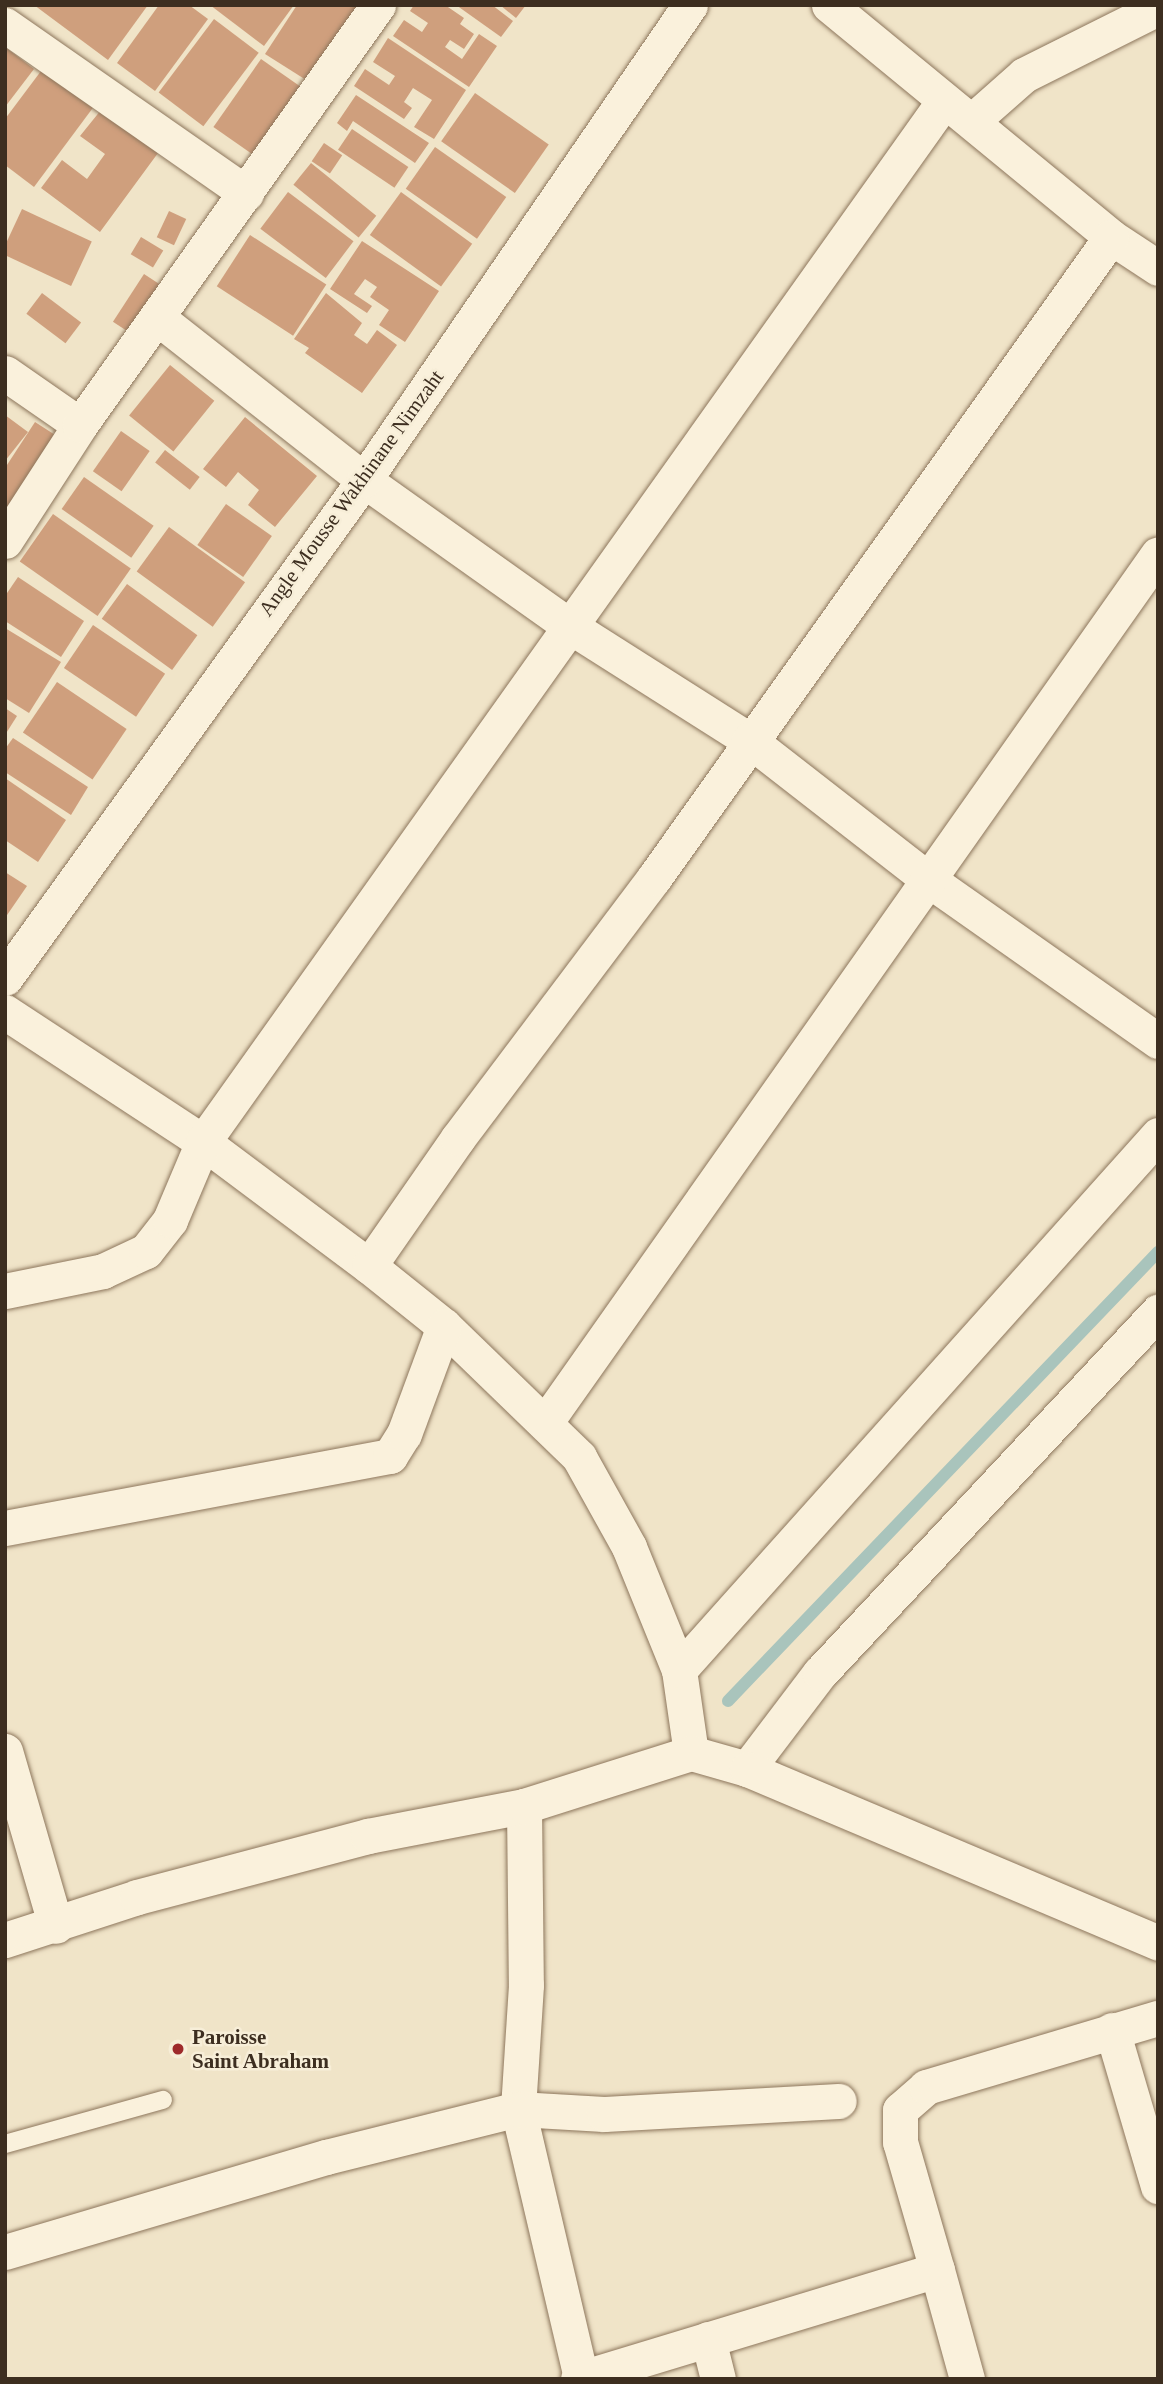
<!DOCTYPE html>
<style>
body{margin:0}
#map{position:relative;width:1163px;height:2384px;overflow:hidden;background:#f0e4c8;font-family:Georgia,serif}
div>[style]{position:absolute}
.stream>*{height:12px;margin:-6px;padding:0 6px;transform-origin:6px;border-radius:6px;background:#a9c4bc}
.building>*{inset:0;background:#cf9f7d;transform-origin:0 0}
.roads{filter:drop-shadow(0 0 2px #8d765c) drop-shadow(0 0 2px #8d765c)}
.service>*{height:18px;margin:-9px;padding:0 9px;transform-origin:9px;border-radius:9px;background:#faf1dc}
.minor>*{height:35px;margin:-17.5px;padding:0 17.5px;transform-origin:17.5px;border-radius:17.5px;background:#faf1dc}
.dots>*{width:19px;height:19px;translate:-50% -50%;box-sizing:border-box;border:4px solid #f7eed8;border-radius:50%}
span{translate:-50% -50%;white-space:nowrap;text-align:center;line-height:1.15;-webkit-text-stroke:5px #f7eed8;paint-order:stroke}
.street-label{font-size:21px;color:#3d2e20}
.poi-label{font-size:21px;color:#3d2e20;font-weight:700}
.left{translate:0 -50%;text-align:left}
.frame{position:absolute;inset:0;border:7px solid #3d2e20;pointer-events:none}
</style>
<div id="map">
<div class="stream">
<div style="left:728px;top:1701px;width:622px;rotate:-46.24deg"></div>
</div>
<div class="building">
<div style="clip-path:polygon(34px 5px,148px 5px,108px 60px)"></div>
<div style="clip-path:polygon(159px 5px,189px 5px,208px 19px,155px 91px,117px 63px)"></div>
<div style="clip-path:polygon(210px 5px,294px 5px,264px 46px)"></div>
<div style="clip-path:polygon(297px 5px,358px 5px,314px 85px,265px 54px)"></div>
<div style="clip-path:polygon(414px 5px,445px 5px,464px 18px,460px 24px,474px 34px,464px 49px,450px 40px,445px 47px,462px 59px,479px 34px,497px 46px,469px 87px,393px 36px,404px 20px,422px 32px,428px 23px,410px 11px)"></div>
<div style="clip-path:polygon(456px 5px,492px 5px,513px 21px,501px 37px)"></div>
<div style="clip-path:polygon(500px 5px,526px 5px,516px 18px)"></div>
<div style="left:214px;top:19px;width:56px;height:92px;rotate:37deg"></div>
<div style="clip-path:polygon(388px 38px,466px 90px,434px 139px,414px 127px,432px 100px,413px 88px,404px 102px,412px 108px,404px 119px,354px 86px,365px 69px,389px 85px,395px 76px,373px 62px)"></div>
<div style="clip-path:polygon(5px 47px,34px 69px,5px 107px)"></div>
<div style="left:261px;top:59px;width:55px;height:83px;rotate:35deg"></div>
<div style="clip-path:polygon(44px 67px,95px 105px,34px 187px,5px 165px,5px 119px)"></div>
<div style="left:475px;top:93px;width:90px;height:59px;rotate:35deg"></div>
<div style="clip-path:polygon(356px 95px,429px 143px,415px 163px,353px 121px,347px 131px,337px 123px)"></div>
<div style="clip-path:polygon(101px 110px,158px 153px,100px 232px,41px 188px,62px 160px,87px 179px,105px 154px,80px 136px)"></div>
<div style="left:352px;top:129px;width:68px;height:25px;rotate:34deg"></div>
<div style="left:324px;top:143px;width:22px;height:22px;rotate:34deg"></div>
<div style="left:435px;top:147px;width:87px;height:51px;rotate:35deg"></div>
<div style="left:311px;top:163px;width:84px;height:28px;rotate:39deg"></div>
<div style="left:288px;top:192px;width:82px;height:46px;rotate:37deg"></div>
<div style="left:401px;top:192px;width:88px;height:53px;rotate:36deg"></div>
<div style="left:22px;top:209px;width:77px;height:49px;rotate:25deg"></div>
<div style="left:169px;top:211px;width:19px;height:29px;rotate:25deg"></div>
<div style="left:250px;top:235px;width:91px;height:61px;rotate:33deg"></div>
<div style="left:141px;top:237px;width:26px;height:20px;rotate:31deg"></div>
<div style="clip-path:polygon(362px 241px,439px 291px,405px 342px,379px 325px,389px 310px,370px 297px,377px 287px,365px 279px,354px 294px,372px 306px,367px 313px,330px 289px)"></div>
<div style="left:144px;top:274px;width:20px;height:57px;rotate:33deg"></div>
<div style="left:42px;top:293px;width:49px;height:26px;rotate:37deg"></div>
<div style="clip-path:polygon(326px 293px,362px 323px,354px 335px,367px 344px,377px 330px,397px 345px,362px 393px,305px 353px,309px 348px,294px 339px)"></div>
<div style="left:170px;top:365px;width:57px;height:65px;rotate:39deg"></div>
<div style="clip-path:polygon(5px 415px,28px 432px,5px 461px)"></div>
<div style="clip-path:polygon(245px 417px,317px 476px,275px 527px,248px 505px,259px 490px,238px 472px,226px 487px,203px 469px)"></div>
<div style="clip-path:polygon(35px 422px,66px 442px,5px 518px,5px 468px)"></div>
<div style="left:121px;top:431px;width:35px;height:49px;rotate:35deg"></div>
<div style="left:165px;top:450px;width:44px;height:16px;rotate:38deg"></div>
<div style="left:84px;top:477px;width:85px;height:39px;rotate:35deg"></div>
<div style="left:226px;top:504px;width:56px;height:50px;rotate:35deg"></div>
<div style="left:53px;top:514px;width:95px;height:58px;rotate:35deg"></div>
<div style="left:169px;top:527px;width:94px;height:55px;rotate:36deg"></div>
<div style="clip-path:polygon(18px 577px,84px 621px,61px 657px,5px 621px,5px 596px)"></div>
<div style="left:127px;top:584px;width:87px;height:43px;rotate:36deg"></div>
<div style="left:93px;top:625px;width:87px;height:52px;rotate:34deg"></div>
<div style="clip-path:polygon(5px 628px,61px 662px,29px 713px,5px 698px)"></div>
<div style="left:57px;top:682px;width:84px;height:61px;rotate:34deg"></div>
<div style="clip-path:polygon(5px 708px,17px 716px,5px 735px)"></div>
<div style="clip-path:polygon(13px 738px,88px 787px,71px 815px,5px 772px,5px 749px)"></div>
<div style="clip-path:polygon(5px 778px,66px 820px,38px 862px,5px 840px)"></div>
<div style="clip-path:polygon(5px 872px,27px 886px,5px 918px)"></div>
</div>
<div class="roads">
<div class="service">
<div style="left:5px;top:2144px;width:164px;rotate:-15.6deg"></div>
</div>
<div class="minor">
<div style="left:829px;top:5px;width:365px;rotate:39.4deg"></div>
<div style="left:1111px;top:237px;width:56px;rotate:33.4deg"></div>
<div style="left:5px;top:25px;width:294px;rotate:34.9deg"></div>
<div style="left:972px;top:121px;width:69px;rotate:-41.5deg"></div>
<div style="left:1024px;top:75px;width:150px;rotate:-26.6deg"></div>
<div style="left:158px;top:318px;width:262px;rotate:38.2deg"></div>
<div style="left:364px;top:480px;width:254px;rotate:35.4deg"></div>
<div style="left:571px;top:627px;width:211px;rotate:32.4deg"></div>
<div style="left:749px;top:740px;width:228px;rotate:37.9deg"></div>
<div style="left:929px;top:880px;width:280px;rotate:35.1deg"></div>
<div style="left:5px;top:373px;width:91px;rotate:34.7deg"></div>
<div style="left:5px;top:541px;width:138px;rotate:-57.1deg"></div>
<div style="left:80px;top:425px;width:515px;rotate:-54.64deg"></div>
<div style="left:5px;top:978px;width:614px;rotate:-54.21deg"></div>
<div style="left:364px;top:480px;width:576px;rotate:-55.54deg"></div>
<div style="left:5px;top:1012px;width:237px;rotate:33.3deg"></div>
<div style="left:203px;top:1142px;width:207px;rotate:36.8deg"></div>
<div style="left:369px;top:1266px;width:96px;rotate:38.7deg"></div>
<div style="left:444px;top:1326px;width:188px;rotate:44.1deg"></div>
<div style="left:579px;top:1457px;width:103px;rotate:60.9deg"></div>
<div style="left:629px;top:1547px;width:133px;rotate:67.9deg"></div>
<div style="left:679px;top:1670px;width:84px;rotate:81.8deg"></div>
<div style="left:369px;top:1266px;width:156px;rotate:-55.2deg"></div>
<div style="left:458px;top:1138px;width:326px;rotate:-53deg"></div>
<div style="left:654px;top:878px;width:787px;rotate:-54.51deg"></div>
<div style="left:5px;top:1291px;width:100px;rotate:-11.5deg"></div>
<div style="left:103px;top:1271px;width:47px;rotate:-24.9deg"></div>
<div style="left:146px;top:1251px;width:39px;rotate:-52deg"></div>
<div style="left:170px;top:1220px;width:85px;rotate:-67.1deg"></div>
<div style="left:203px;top:1142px;width:1278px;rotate:-54.56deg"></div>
<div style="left:545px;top:1423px;width:1063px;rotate:-54.8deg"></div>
<div style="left:5px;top:1528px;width:392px;rotate:-10.6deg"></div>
<div style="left:390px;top:1456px;width:26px;rotate:-58deg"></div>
<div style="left:404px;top:1434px;width:115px;rotate:-69.7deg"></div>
<div style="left:679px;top:1670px;width:718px;rotate:-48.16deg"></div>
<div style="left:5px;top:1751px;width:182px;rotate:73.8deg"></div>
<div style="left:747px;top:1769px;width:121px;rotate:-52.8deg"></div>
<div style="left:820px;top:1673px;width:495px;rotate:-46.9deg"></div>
<div style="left:524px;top:1806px;width:179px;rotate:89.4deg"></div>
<div style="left:526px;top:1985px;width:124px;rotate:93.7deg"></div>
<div style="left:518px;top:2109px;width:276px;rotate:76.8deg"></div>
<div style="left:5px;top:1940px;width:139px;rotate:-18deg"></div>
<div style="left:137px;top:1897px;width:239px;rotate:-14.8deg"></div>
<div style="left:368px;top:1836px;width:159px;rotate:-10.9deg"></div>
<div style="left:524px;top:1806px;width:175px;rotate:-17.6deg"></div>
<div style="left:691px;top:1753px;width:58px;rotate:15.9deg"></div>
<div style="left:747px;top:1769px;width:446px;rotate:22.9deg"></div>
<div style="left:1112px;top:2030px;width:163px;rotate:73.6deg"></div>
<div style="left:5px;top:2252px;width:335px;rotate:-16.5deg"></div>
<div style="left:326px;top:2157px;width:198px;rotate:-14deg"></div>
<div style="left:518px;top:2109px;width:86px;rotate:3.3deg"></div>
<div style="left:604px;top:2114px;width:235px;rotate:-3.2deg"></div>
<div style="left:937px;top:2270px;width:113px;rotate:74.6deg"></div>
<div style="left:708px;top:2339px;width:41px;rotate:76deg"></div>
<div style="left:578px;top:2379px;width:375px;rotate:-16.9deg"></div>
<div style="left:937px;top:2270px;width:133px;rotate:-106.1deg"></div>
<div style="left:900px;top:2142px;width:32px;rotate:-90deg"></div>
<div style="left:900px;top:2110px;width:35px;rotate:-41deg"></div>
<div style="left:926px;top:2087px;width:242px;rotate:-16.6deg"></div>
</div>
</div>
<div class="dots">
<div style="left:178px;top:2049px;background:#9e2a2b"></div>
</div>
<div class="street-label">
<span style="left:351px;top:493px;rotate:-54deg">Angle Mousse Wakhinane Nimzaht</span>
</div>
<div class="poi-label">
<span class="left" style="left:192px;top:2049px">Paroisse<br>Saint Abraham</span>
</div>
<div class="frame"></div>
</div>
